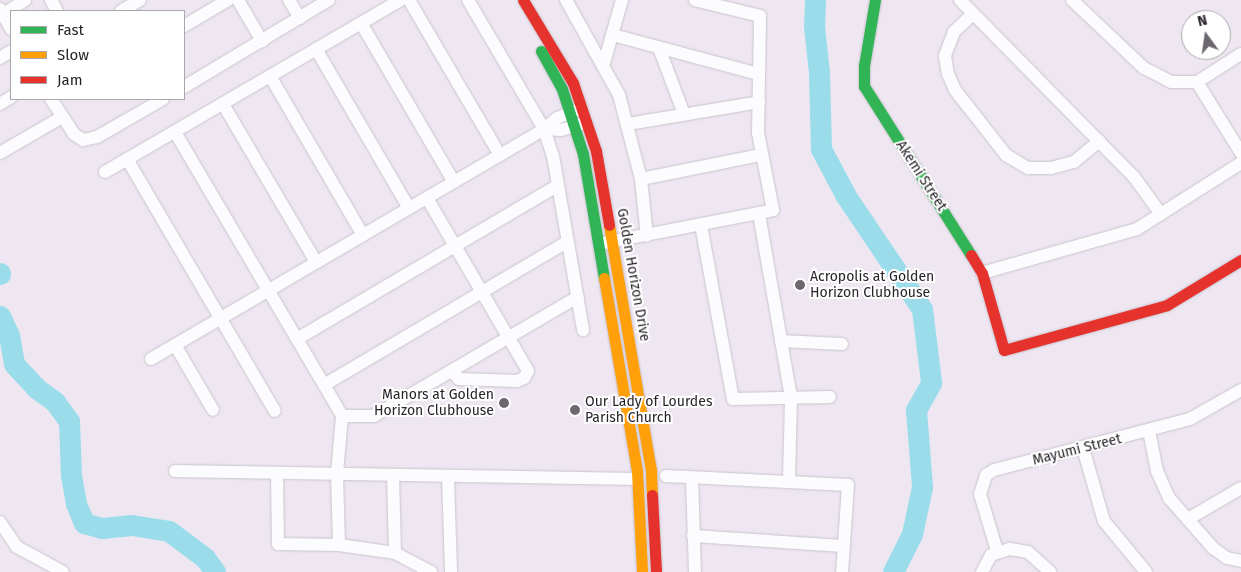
<!DOCTYPE html>
<style>
body{margin:0}
#map{position:relative;width:1241px;height:572px;overflow:hidden;background:#eee7f2;font-family:"Fira Sans",sans-serif}
div>[style]{position:absolute}
.river>*{height:21px;margin:-10.5px;padding:0 10.5px;transform-origin:10.5px;border-radius:10.5px;background:#9adcea}
.roads{filter:drop-shadow(0 0 1px #cac4cd) drop-shadow(0 0 1px #cac4cd)}
.street>*{height:12px;margin:-6px;padding:0 6px;transform-origin:6px;border-radius:6px;background:#fcfbfd}
.fast>*{height:11px;margin:-5.5px;padding:0 5.5px;transform-origin:5.5px;border-radius:5.5px;background:#30b455}
.slow>*{height:11px;margin:-5.5px;padding:0 5.5px;transform-origin:5.5px;border-radius:5.5px;background:#ff9f0a}
.jam>*{height:11px;margin:-5.5px;padding:0 5.5px;transform-origin:5.5px;border-radius:5.5px;background:#e5322d}
.dots>*{width:14px;height:14px;translate:-50% -50%;box-sizing:border-box;border:2px solid #fff;border-radius:50%}
span{translate:-50% -50%;white-space:nowrap;text-align:center;line-height:1.15;-webkit-text-stroke:4px #fff;paint-order:stroke}
.street-label{font-size:14px;color:#28232a}
.poi-label{font-size:14px;color:#28232a}
.left{translate:0 -50%;text-align:left}
.right{translate:-100% -50%;text-align:right}
.legend{position:absolute;left:10px;top:10px;width:175px;height:90px;box-sizing:border-box;background:#fff;border:1px solid #a9a7aa;margin:0;padding:6px 9px;list-style:none;font-size:15px;color:#28232a}
.legend li{display:flex;align-items:center;gap:10px;height:25px}
.legend b{width:25px;border:1px solid #a9a7aa}
.north{position:absolute;left:1181px;top:10px;width:50px;height:50px;box-sizing:border-box;background:#fff;border:1px solid #a9a7aa;border-radius:50%;rotate:346deg;font-size:14px;font-weight:700;line-height:20px;text-align:center;color:#28232a}
.north::after{content:'';display:block;margin:auto;width:18px;height:22px;background:#6d6870;clip-path:polygon(50% 0,100% 100%,50% 72%,0 100%)}
</style>
<div id="map">
<div class="river">
<div style="left:815px;top:0;width:26px;rotate:92deg"></div>
<div style="left:814px;top:26px;width:47px;rotate:83.9deg"></div>
<div style="left:819px;top:73px;width:76px;rotate:88.5deg"></div>
<div style="left:821px;top:149px;width:53px;rotate:62deg"></div>
<div style="left:846px;top:196px;width:136px;rotate:56.1deg"></div>
<div style="left:922px;top:309px;width:40px;rotate:82.9deg"></div>
<div style="left:927px;top:349px;width:34px;rotate:83deg"></div>
<div style="left:931px;top:383px;width:31px;rotate:119deg"></div>
<div style="left:916px;top:410px;width:77px;rotate:85.5deg"></div>
<div style="left:922px;top:487px;width:48px;rotate:102deg"></div>
<div style="left:912px;top:534px;width:42px;rotate:116.6deg"></div>
<div style="left:0;top:273px;width:1px;rotate:90deg"></div>
<div style="left:0;top:316px;width:21px;rotate:65deg"></div>
<div style="left:9px;top:335px;width:29px;rotate:80deg"></div>
<div style="left:14px;top:364px;width:33px;rotate:47deg"></div>
<div style="left:36px;top:388px;width:24px;rotate:36deg"></div>
<div style="left:55px;top:402px;width:24px;rotate:54deg"></div>
<div style="left:69px;top:421px;width:54px;rotate:87.9deg"></div>
<div style="left:71px;top:475px;width:29px;rotate:80deg"></div>
<div style="left:76px;top:504px;width:21px;rotate:67deg"></div>
<div style="left:84px;top:523px;width:19px;rotate:16deg"></div>
<div style="left:102px;top:528px;width:29px;rotate:-6deg"></div>
<div style="left:131px;top:525px;width:38px;rotate:9deg"></div>
<div style="left:169px;top:531px;width:45px;rotate:36.9deg"></div>
<div style="left:205px;top:558px;width:17px;rotate:54deg"></div>
</div>
<div class="roads">
<div class="street">
<div style="left:51px;top:0;width:13px;rotate:61deg"></div>
<div style="left:238px;top:0;width:48px;rotate:59.7deg"></div>
<div style="left:289px;top:0;width:21px;rotate:59deg"></div>
<div style="left:409px;top:0;width:180px;rotate:59.6deg"></div>
<div style="left:468px;top:0;width:150px;rotate:59.5deg"></div>
<div style="left:544px;top:129px;width:28px;rotate:72deg"></div>
<div style="left:553px;top:156px;width:177px;rotate:80.2deg"></div>
<div style="left:566px;top:0;width:109px;rotate:60.8deg"></div>
<div style="left:619px;top:95px;width:87px;rotate:75.3deg"></div>
<div style="left:641px;top:179px;width:57px;rotate:84deg"></div>
<div style="left:960px;top:0;width:248px;rotate:45.5deg"></div>
<div style="left:1134px;top:177px;width:46px;rotate:53.9deg"></div>
<div style="left:1072px;top:0;width:99px;rotate:43.4deg"></div>
<div style="left:1144px;top:68px;width:30px;rotate:27deg"></div>
<div style="left:1171px;top:82px;width:26px"></div>
<div style="left:1197px;top:82px;width:52px;rotate:-32.5deg"></div>
<div style="left:0;top:9px;width:23px;rotate:61deg"></div>
<div style="left:121px;top:11px;width:22px;rotate:-30deg"></div>
<div style="left:3px;top:14px;width:26px;rotate:-32deg"></div>
<div style="left:973px;top:14px;width:26px;rotate:137deg"></div>
<div style="left:954px;top:32px;width:26px;rotate:111deg"></div>
<div style="left:945px;top:56px;width:18px;rotate:81deg"></div>
<div style="left:948px;top:74px;width:17px;rotate:66deg"></div>
<div style="left:955px;top:90px;width:83px;rotate:51.9deg"></div>
<div style="left:1006px;top:155px;width:26px;rotate:31deg"></div>
<div style="left:1028px;top:168px;width:23px"></div>
<div style="left:1051px;top:168px;width:24px;rotate:-15deg"></div>
<div style="left:1074px;top:162px;width:33px;rotate:-40deg"></div>
<div style="left:361px;top:23px;width:184px;rotate:59.7deg"></div>
<div style="left:184px;top:26px;width:51px;rotate:-30.6deg"></div>
<div style="left:613px;top:35px;width:151px;rotate:15deg"></div>
<div style="left:659px;top:48px;width:71px;rotate:69.3deg"></div>
<div style="left:316px;top:49px;width:184px;rotate:59.7deg"></div>
<div style="left:0;top:58px;width:13px;rotate:-32deg"></div>
<div style="left:604px;top:63px;width:66px;rotate:-74.1deg"></div>
<div style="left:270px;top:76px;width:184px;rotate:59.7deg"></div>
<div style="left:1197px;top:82px;width:84px;rotate:58.2deg"></div>
<div style="left:184px;top:87px;width:169px;rotate:-31deg"></div>
<div style="left:51px;top:99px;width:42px;rotate:56.7deg"></div>
<div style="left:74px;top:134px;width:11px;rotate:34deg"></div>
<div style="left:83px;top:140px;width:14px;rotate:-12deg"></div>
<div style="left:97px;top:137px;width:76px;rotate:-29.9deg"></div>
<div style="left:0;top:104px;width:13px;rotate:-32deg"></div>
<div style="left:223px;top:104px;width:183px;rotate:59.5deg"></div>
<div style="left:628px;top:124px;width:133px;rotate:-9.5deg"></div>
<div style="left:544px;top:129px;width:17px;rotate:3deg"></div>
<div style="left:561px;top:130px;width:21px;rotate:-17deg"></div>
<div style="left:175px;top:132px;width:329px;rotate:59.5deg"></div>
<div style="left:342px;top:416px;width:32px"></div>
<div style="left:374px;top:416px;width:236px;rotate:-30.3deg"></div>
<div style="left:0;top:153px;width:72px;rotate:-30.1deg"></div>
<div style="left:127px;top:159px;width:292px;rotate:59.6deg"></div>
<div style="left:105px;top:172px;width:341px;rotate:-30.2deg"></div>
<div style="left:641px;top:179px;width:121px;rotate:-11.4deg"></div>
<div style="left:427px;top:198px;width:200px;rotate:59.7deg"></div>
<div style="left:528px;top:371px;width:8px;rotate:120deg"></div>
<div style="left:524px;top:378px;width:8px;rotate:157deg"></div>
<div style="left:517px;top:381px;width:58px;rotate:-178deg"></div>
<div style="left:459px;top:379px;width:11px;rotate:-131deg"></div>
<div style="left:759px;top:214px;width:187px;rotate:80.1deg"></div>
<div style="left:791px;top:398px;width:84px;rotate:91.4deg"></div>
<div style="left:701px;top:225px;width:177px;rotate:79.6deg"></div>
<div style="left:733px;top:399px;width:97px;rotate:-1.2deg"></div>
<div style="left:604px;top:243px;width:172px;rotate:-11deg"></div>
<div style="left:773px;top:210px;width:78px;rotate:-101deg"></div>
<div style="left:758px;top:133px;width:117px;rotate:-89deg"></div>
<div style="left:760px;top:16px;width:67px;rotate:-166.2deg"></div>
<div style="left:982px;top:273px;width:161px;rotate:-15.8deg"></div>
<div style="left:1137px;top:229px;width:123px;rotate:-32.4deg"></div>
<div style="left:297px;top:339px;width:303px;rotate:-30.5deg"></div>
<div style="left:781px;top:341px;width:61px;rotate:2.8deg"></div>
<div style="left:175px;top:345px;width:75px;rotate:59.7deg"></div>
<div style="left:151px;top:359px;width:455px;rotate:-30.3deg"></div>
<div style="left:544px;top:129px;width:17px;rotate:-40deg"></div>
<div style="left:557px;top:118px;width:22px;rotate:-21deg"></div>
<div style="left:324px;top:385px;width:283px;rotate:-30.5deg"></div>
<div style="left:1149px;top:431px;width:41px;rotate:78.7deg"></div>
<div style="left:1157px;top:471px;width:30px;rotate:66deg"></div>
<div style="left:1169px;top:498px;width:67px;rotate:48.7deg"></div>
<div style="left:1213px;top:548px;width:17px;rotate:36deg"></div>
<div style="left:1227px;top:558px;width:14px;rotate:12deg"></div>
<div style="left:1083px;top:448px;width:76px;rotate:74deg"></div>
<div style="left:1104px;top:521px;width:66px;rotate:50.5deg"></div>
<div style="left:175px;top:471px;width:462px;rotate:1deg"></div>
<div style="left:277px;top:473px;width:71px;rotate:89.2deg"></div>
<div style="left:278px;top:544px;width:61px;rotate:0.9deg"></div>
<div style="left:339px;top:545px;width:57px;rotate:8.1deg"></div>
<div style="left:395px;top:553px;width:41px;rotate:27.8deg"></div>
<div style="left:393px;top:475px;width:78px;rotate:88.5deg"></div>
<div style="left:448px;top:476px;width:96px;rotate:88.2deg"></div>
<div style="left:666px;top:476px;width:182px;rotate:2.8deg"></div>
<div style="left:848px;top:485px;width:87px;rotate:93.9deg"></div>
<div style="left:692px;top:478px;width:94px;rotate:88.2deg"></div>
<div style="left:1188px;top:519px;width:61px;rotate:-30.3deg"></div>
<div style="left:0;top:522px;width:30px;rotate:56deg"></div>
<div style="left:17px;top:547px;width:52px;rotate:28.5deg"></div>
<div style="left:693px;top:536px;width:151px;rotate:3.8deg"></div>
<div style="left:339px;top:545px;width:71px;rotate:-91.6deg"></div>
<div style="left:337px;top:474px;width:58px;rotate:-85.1deg"></div>
<div style="left:997px;top:551px;width:59px;rotate:-106.6deg"></div>
<div style="left:980px;top:494px;width:20px;rotate:-72deg"></div>
<div style="left:986px;top:475px;width:9px;rotate:-32deg"></div>
<div style="left:994px;top:470px;width:203px;rotate:-14.6deg"></div>
<div style="left:1190px;top:419px;width:59px;rotate:-29.6deg"></div>
<div style="left:982px;top:572px;width:19px;rotate:-62deg"></div>
<div style="left:991px;top:555px;width:20px;rotate:-18deg"></div>
<div style="left:1010px;top:549px;width:18px;rotate:9deg"></div>
<div style="left:1028px;top:552px;width:30px;rotate:42deg"></div>
</div>
<div class="fast">
<div style="left:875px;top:0;width:67px;rotate:99.5deg"></div>
<div style="left:864px;top:66px;width:20px;rotate:90deg"></div>
<div style="left:864px;top:86px;width:200px;rotate:57.7deg"></div>
<div style="left:541px;top:51px;width:43px;rotate:61.1deg"></div>
<div style="left:562px;top:89px;width:68px;rotate:72.1deg"></div>
<div style="left:583px;top:154px;width:126px;rotate:80.4deg"></div>
</div>
<div class="slow">
<div style="left:609px;top:225px;width:249px;rotate:80.3deg"></div>
<div style="left:651px;top:470px;width:25px;rotate:88deg"></div>
<div style="left:604px;top:278px;width:197px;rotate:80.3deg"></div>
<div style="left:637px;top:472px;width:100px;rotate:87.1deg"></div>
</div>
<div class="jam">
<div style="left:523px;top:0;width:97px;rotate:58.9deg"></div>
<div style="left:573px;top:83px;width:72px;rotate:71.3deg"></div>
<div style="left:596px;top:151px;width:75px;rotate:80deg"></div>
<div style="left:971px;top:255px;width:21px;rotate:59deg"></div>
<div style="left:982px;top:273px;width:80px;rotate:74.1deg"></div>
<div style="left:1004px;top:350px;width:169px;rotate:-15.4deg"></div>
<div style="left:1167px;top:305px;width:87px;rotate:-31.3deg"></div>
<div style="left:652px;top:495px;width:77px;rotate:87deg"></div>
</div>
</div>
<div class="dots">
<div style="left:800px;top:285px;background:#6d6870"></div>
<div style="left:504px;top:403px;background:#6d6870"></div>
<div style="left:575px;top:410px;background:#6d6870"></div>
</div>
<div class="street-label">
<span style="left:921px;top:176px;rotate:57deg">Akemi Street</span>
<span style="left:633px;top:275px;rotate:80deg">Golden Horizon Drive</span>
<span style="left:1077px;top:450px;rotate:-14deg">Mayumi Street</span>
</div>
<div class="poi-label">
<span class="left" style="left:810px;top:285px">Acropolis at Golden<br>Horizon Clubhouse</span>
<span class="right" style="left:494px;top:403px">Manors at Golden<br>Horizon Clubhouse</span>
<span class="left" style="left:585px;top:410px">Our Lady of Lourdes<br>Parish Church</span>
</div>
<ul class="legend">
<li><b style="height:6px;background:#30b455"></b>Fast</li>
<li><b style="height:6px;background:#ff9f0a"></b>Slow</li>
<li><b style="height:6px;background:#e5322d"></b>Jam</li>
</ul>
<div class="north">N</div>
</div>
